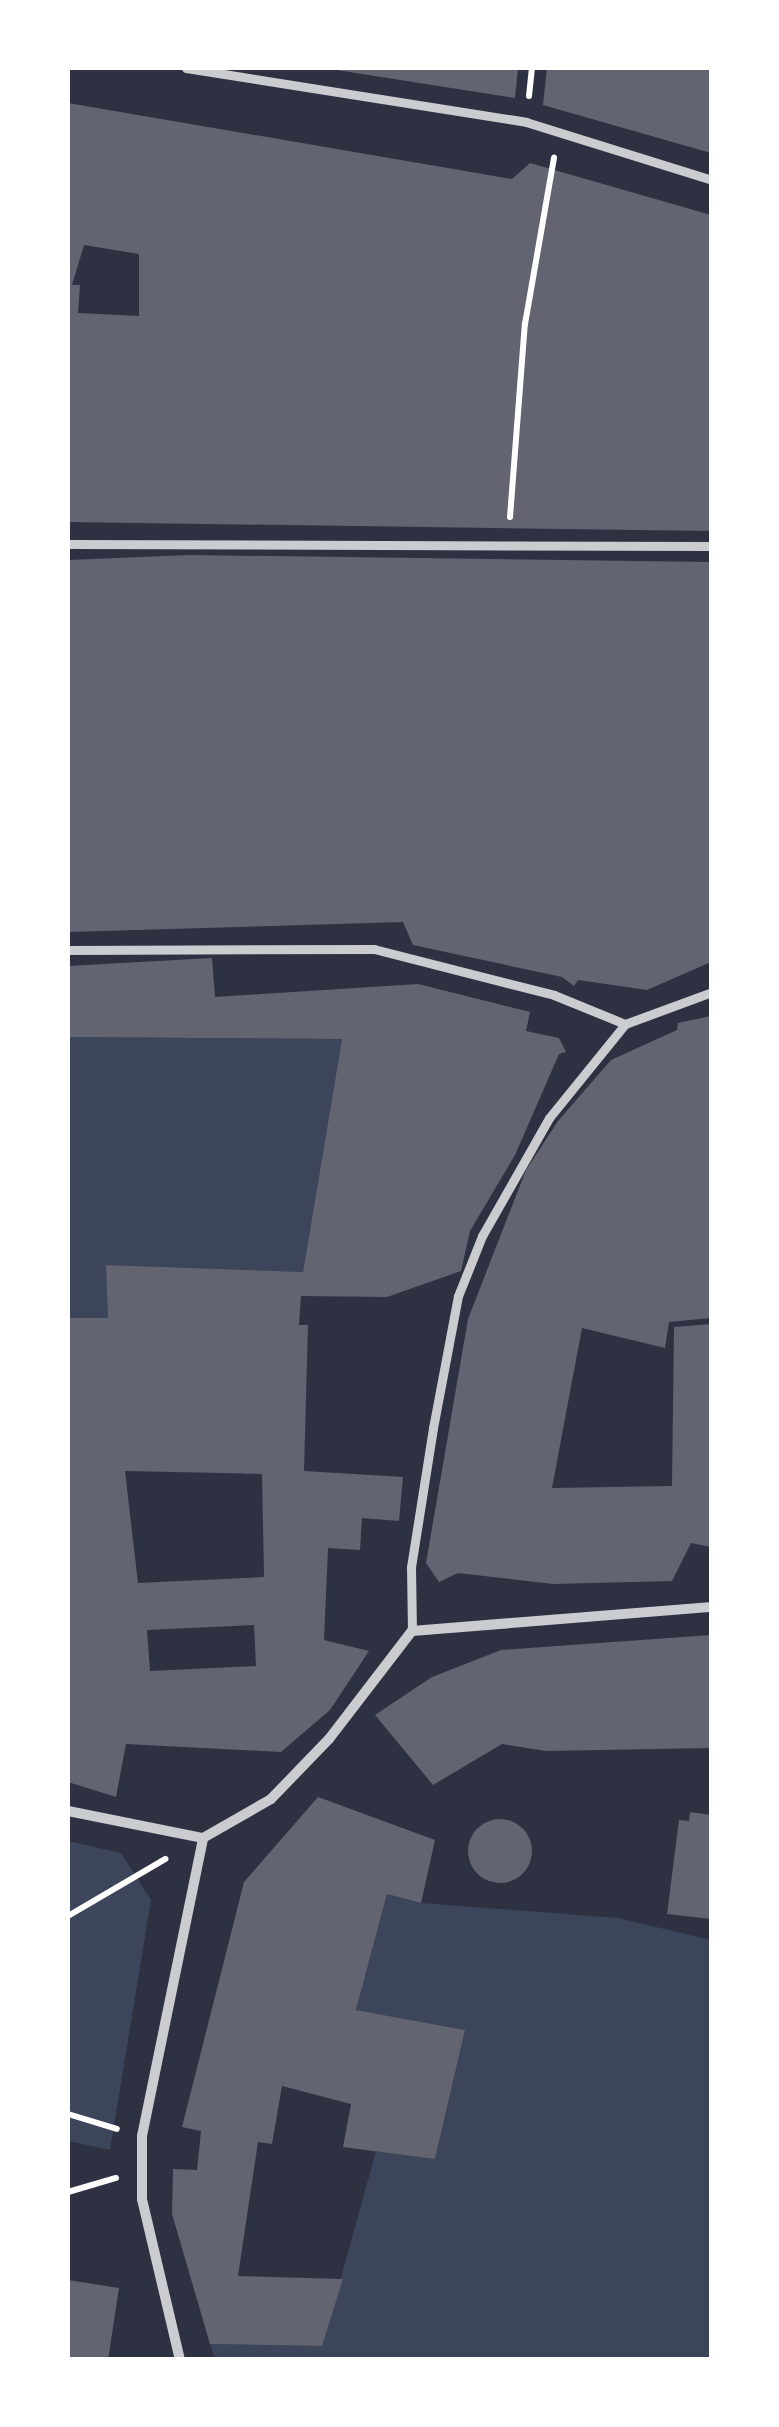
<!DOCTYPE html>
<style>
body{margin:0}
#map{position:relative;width:779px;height:2427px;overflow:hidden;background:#2d3142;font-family:"DejaVu Sans",sans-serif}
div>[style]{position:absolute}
.green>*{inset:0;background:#3c4559}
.building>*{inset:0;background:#626471}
.round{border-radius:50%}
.path>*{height:6px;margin:-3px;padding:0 3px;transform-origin:3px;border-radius:3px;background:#fff}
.pedestrian>*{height:9px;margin:-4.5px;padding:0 4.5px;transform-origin:4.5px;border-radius:4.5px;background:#caccd0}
.minor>*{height:10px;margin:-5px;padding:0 5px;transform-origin:5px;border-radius:5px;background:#caccd0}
span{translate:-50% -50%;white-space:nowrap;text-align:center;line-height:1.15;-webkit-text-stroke:10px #fff;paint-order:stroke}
.frame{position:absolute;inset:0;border:70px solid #fff;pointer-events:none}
</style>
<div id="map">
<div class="green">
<div style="clip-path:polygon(68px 1037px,342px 1039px,303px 1272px,107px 1265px,108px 1318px,68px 1318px)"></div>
<div style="clip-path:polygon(68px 1841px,121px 1853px,151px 1900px,110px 2150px,68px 2141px)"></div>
<div style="clip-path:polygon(387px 1894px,421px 1903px,618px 1918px,711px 1940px,711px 2359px,215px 2360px,210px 2344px,322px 2346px,376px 2151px,435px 2159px,465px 2030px,356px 2010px)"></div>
</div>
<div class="building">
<div style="clip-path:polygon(324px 68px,518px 68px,515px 98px)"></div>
<div style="clip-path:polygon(547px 68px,711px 68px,711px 153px,543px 105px)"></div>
<div style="clip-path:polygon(evenodd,68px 103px,512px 179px,530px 163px,711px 215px,711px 531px,68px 522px,68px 103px,84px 245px,139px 254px,139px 316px,78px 313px,80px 285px,72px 285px,84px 245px)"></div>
<div style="clip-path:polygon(189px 555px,711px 562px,711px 962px,647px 990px,578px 980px,574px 986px,562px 977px,413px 945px,403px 922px,68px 932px,68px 560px)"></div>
<div style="clip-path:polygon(evenodd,212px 958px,215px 997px,418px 984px,530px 1012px,526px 1031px,559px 1038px,566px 1052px,559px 1054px,515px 1155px,470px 1231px,461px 1271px,387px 1297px,301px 1296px,299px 1325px,308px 1325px,304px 1471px,403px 1477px,399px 1521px,362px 1518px,360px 1550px,328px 1548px,324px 1640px,369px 1651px,330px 1710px,281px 1752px,126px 1744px,116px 1797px,68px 1782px,68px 1318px,108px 1318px,106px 1265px,303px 1272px,342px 1039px,68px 1037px,68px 966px,212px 958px,125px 1471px,262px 1474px,264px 1577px,138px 1583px,125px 1471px,212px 958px,254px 1625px,256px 1666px,150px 1671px,147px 1630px,254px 1625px)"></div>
<div style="clip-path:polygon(711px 1016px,711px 1318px,669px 1322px,665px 1348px,582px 1328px,552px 1488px,672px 1486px,674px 1327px,711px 1324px,711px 1547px,691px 1543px,672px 1581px,553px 1584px,458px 1573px,439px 1582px,426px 1563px,468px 1319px,526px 1170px,558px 1121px,611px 1060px,677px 1030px,678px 1023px)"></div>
<div style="clip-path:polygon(711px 1635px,711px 1748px,546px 1751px,502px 1744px,433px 1785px,375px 1715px,432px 1677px,501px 1650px)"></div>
<div style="clip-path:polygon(318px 1797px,435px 1840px,421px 1903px,387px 1894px,356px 2010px,465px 2030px,435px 2159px,343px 2147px,351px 2104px,282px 2086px,272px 2144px,258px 2142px,238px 2276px,343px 2279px,322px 2346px,210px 2344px,172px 2214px,173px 2169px,197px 2170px,201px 2131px,182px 2127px,244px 1882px)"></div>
<div style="clip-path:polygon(690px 1812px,711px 1815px,711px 1919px,667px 1914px,679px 1820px,689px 1821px)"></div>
<div class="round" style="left:468px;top:1819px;width:64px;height:64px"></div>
<div style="clip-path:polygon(68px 2280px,119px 2288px,108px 2360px,68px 2360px)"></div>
</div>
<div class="path">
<div style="left:529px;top:96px;width:28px;rotate:-84deg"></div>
<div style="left:510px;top:517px;width:194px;rotate:-85.6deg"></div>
<div style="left:525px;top:324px;width:169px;rotate:-80.1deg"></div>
<div style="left:68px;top:1916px;width:113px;rotate:-30.4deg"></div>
<div style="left:68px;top:2114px;width:51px;rotate:17deg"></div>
<div style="left:68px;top:2192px;width:50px;rotate:-16.3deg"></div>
</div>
<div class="pedestrian">
<div style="left:186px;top:68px;width:344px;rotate:9deg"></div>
<div style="left:526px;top:122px;width:195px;rotate:17.3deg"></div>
<div style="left:68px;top:544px;width:644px;rotate:0.18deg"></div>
<div style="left:68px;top:950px;width:306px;rotate:-0.2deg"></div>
<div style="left:374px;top:949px;width:186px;rotate:14.3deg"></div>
<div style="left:554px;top:995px;width:77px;rotate:22.2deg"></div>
<div style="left:412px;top:1631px;width:64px;rotate:-90.9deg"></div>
<div style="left:411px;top:1567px;width:141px;rotate:-81deg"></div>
<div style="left:433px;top:1428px;width:134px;rotate:-79.3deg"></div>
<div style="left:458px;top:1296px;width:65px;rotate:-68.2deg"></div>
<div style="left:482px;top:1236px;width:136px;rotate:-60.4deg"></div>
<div style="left:549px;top:1118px;width:121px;rotate:-51deg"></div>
<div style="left:625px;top:1024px;width:93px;rotate:-20.2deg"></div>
</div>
<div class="minor">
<div style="left:68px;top:1811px;width:138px;rotate:11.3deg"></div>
<div style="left:203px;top:1838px;width:78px;rotate:-29.8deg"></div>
<div style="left:271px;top:1799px;width:83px;rotate:-46deg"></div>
<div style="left:329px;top:1739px;width:136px;rotate:-52.5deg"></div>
<div style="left:412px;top:1631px;width:301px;rotate:-4.6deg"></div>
<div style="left:180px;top:2360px;width:165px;rotate:-103.3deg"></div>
<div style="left:142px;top:2199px;width:63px;rotate:-90deg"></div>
<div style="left:142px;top:2136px;width:304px;rotate:-78.4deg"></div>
</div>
<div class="frame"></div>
</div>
